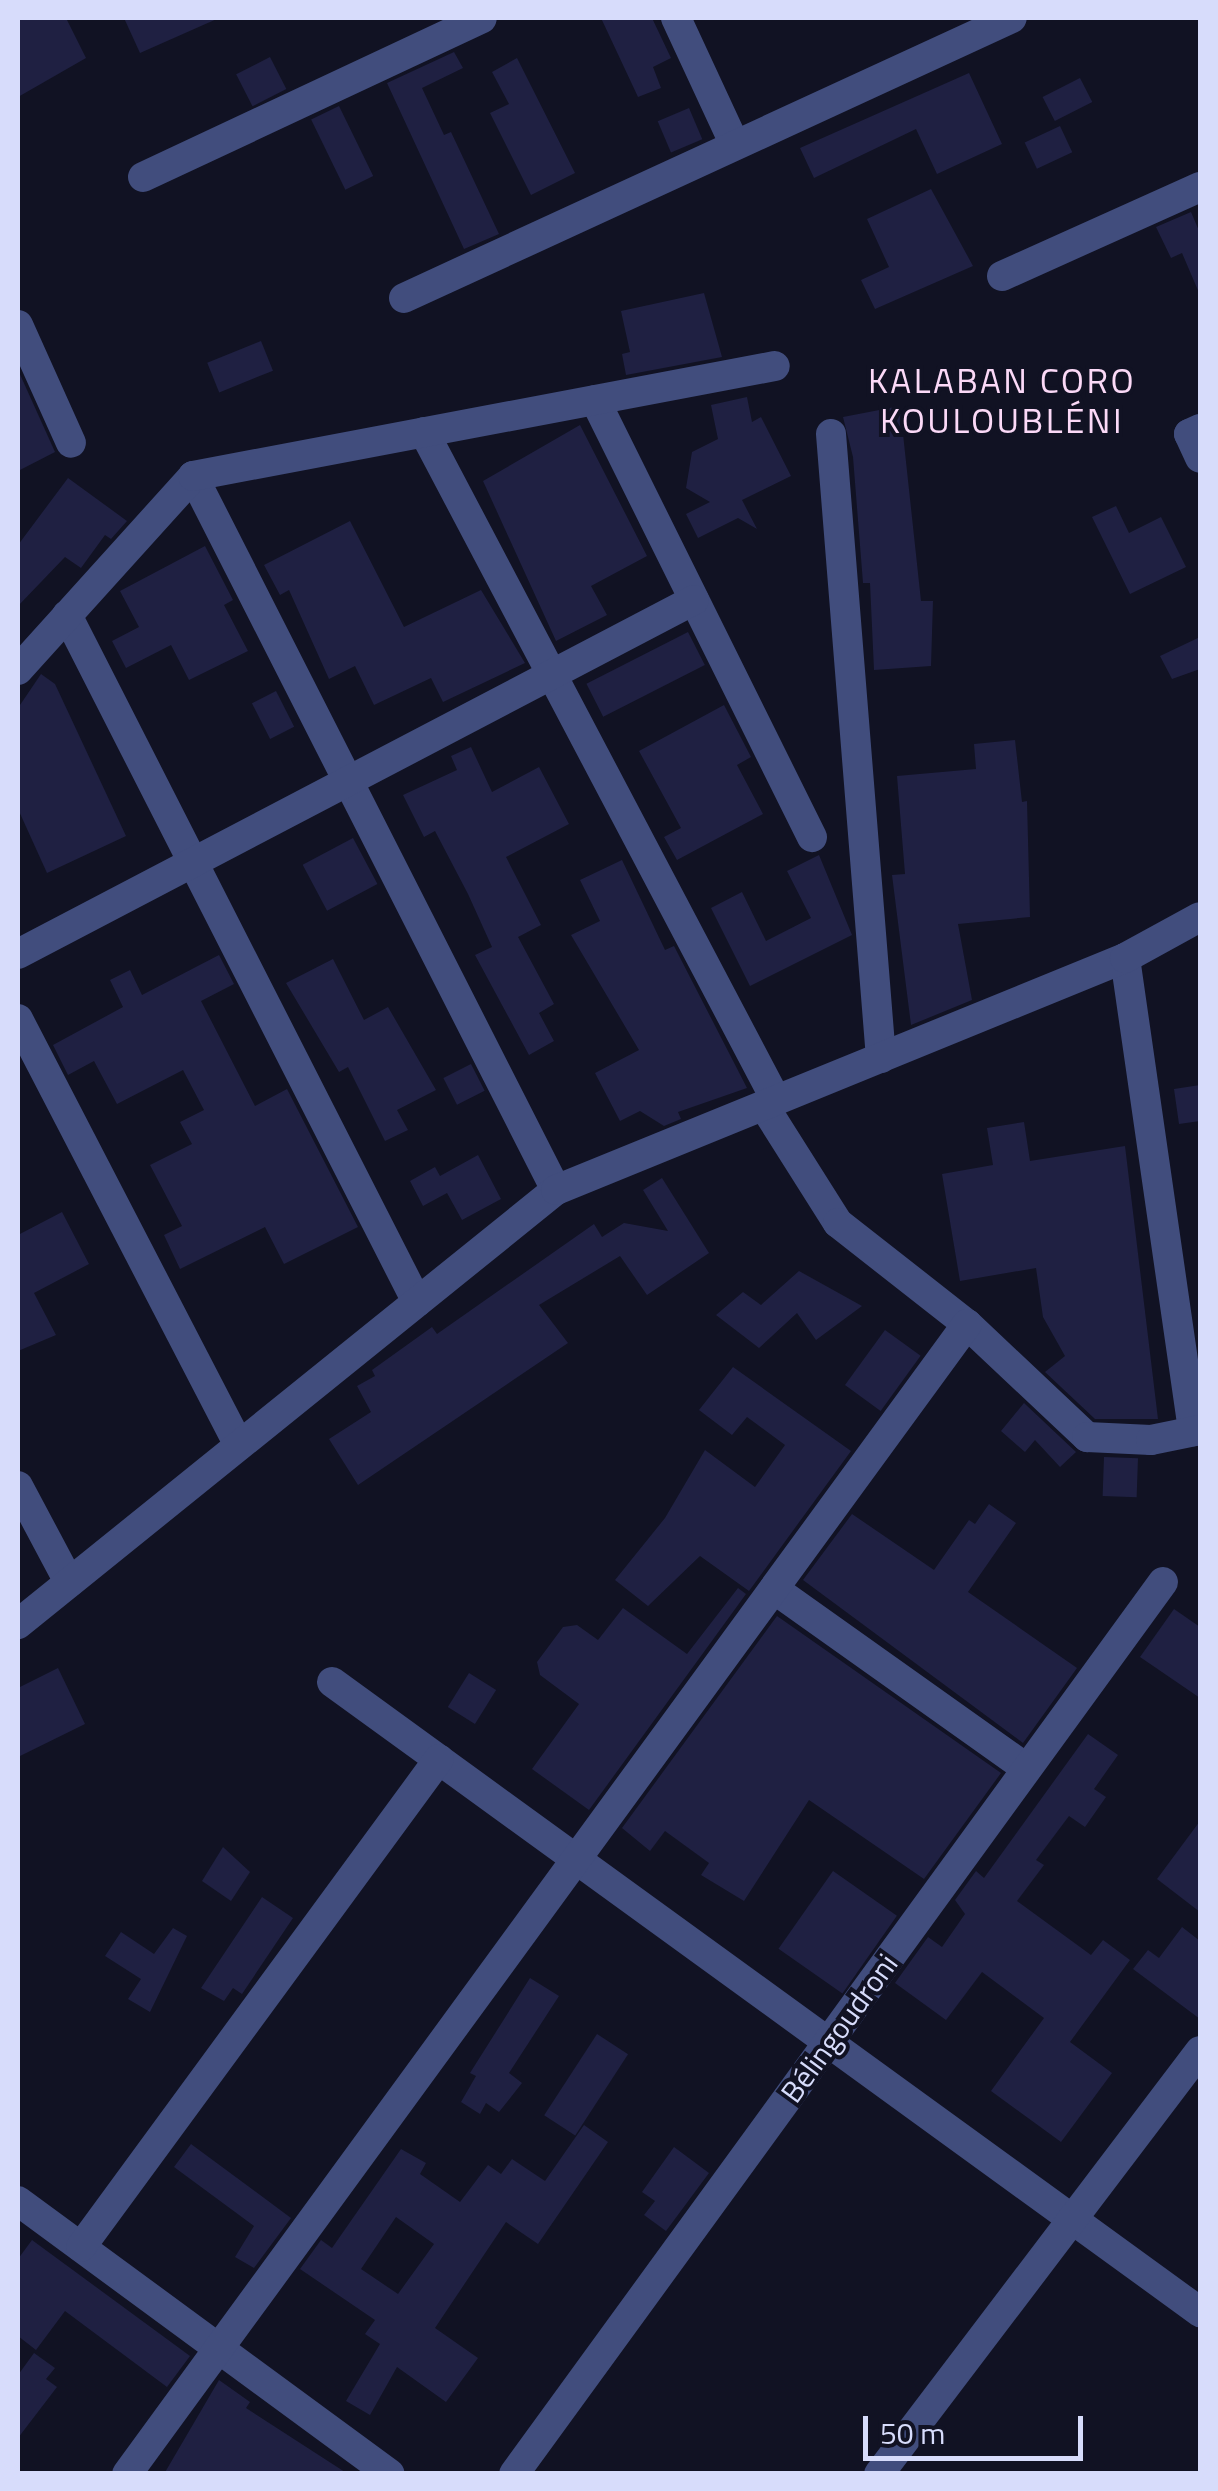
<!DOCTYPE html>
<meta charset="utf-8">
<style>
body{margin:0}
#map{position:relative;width:1218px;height:2491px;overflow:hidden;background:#111223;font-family:"Titillium Web",sans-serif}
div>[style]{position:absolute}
.building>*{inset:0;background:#1f2042;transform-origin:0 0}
.minor>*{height:30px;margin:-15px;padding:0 15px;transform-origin:15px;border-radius:15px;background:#414d7d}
span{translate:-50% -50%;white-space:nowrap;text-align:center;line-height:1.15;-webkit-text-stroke:8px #111223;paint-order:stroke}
.street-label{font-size:30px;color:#d7dcfb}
.quarter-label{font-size:35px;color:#fbd9f7;letter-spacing:2.5px}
.frame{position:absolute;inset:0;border:20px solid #d7dcfb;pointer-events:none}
.scale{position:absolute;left:863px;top:2416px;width:220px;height:45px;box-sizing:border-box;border:5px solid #d7dcfb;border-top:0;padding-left:12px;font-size:30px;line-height:35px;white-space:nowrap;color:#d7dcfb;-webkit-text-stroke:8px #111223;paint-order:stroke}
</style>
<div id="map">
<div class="building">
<div style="clip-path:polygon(18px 18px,66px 18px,86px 58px,18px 97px)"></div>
<div style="clip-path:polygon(124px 18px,219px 18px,140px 53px)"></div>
<div style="clip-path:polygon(601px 18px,652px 18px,671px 58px,653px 67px,661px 88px,638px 97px)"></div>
<div style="clip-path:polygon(454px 52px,463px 68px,422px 88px,444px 135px,451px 132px,499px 234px,464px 249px,387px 83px)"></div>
<div style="left:270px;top:57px;width:36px;height:38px;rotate:63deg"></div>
<div style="clip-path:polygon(517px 58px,575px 173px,531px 195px,490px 113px,509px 104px,492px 72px)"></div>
<div style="clip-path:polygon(969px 73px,1002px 144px,937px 174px,916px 129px,814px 178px,800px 148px)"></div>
<div style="left:1080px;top:78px;width:27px;height:42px;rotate:63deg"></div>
<div style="left:339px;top:106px;width:78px;height:31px;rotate:64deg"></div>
<div style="left:689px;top:108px;width:34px;height:34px;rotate:67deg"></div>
<div style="left:1060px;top:126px;width:29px;height:39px;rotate:65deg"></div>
<div style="clip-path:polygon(931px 189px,973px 266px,875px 309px,861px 280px,889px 267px,867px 219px)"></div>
<div style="clip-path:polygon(1191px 212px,1200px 233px,1200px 295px,1182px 253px,1171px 258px,1156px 227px)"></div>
<div style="clip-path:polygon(704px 293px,722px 357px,626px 375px,622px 354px,630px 352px,621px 311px)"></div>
<div style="left:261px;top:341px;width:32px;height:58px;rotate:68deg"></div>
<div style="clip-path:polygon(18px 370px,55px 452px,18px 471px)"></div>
<div style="clip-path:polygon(747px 397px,752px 422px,761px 417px,791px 476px,742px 500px,757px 529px,738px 518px,698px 538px,686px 514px,710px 502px,686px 488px,692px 452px,718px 439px,711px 405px)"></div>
<div style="clip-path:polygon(900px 406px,921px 601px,933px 601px,931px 666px,874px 670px,870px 583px,863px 583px,853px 457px,843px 417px)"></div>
<div style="clip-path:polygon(580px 425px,647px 556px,591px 586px,607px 615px,556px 641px,483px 481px)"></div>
<div style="clip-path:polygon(68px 478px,127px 521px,111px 539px,105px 535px,81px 568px,65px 557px,18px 606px,18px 545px)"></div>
<div style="clip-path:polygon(1116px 506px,1129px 533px,1161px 517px,1186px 567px,1130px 594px,1092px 517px)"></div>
<div style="clip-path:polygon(350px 521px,404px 627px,481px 590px,525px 663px,443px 702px,431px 678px,374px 705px,355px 666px,329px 679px,289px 590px,280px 595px,264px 565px)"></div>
<div style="clip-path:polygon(205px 546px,233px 600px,224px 605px,248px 651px,189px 680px,171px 645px,126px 668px,112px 641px,139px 627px,120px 591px)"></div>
<div style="left:688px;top:632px;width:37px;height:114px;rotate:63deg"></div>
<div style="clip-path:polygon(1200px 637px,1200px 669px,1172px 679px,1160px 656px)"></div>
<div style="clip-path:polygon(41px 674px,55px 684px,126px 836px,47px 873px,18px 809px,18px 708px)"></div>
<div style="left:276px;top:691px;width:40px;height:27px;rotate:63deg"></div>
<div style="clip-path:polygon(724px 705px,751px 757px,737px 765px,763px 814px,677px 860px,664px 837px,681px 828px,639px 751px)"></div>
<div style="clip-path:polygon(1015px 740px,1022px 802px,1027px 801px,1030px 917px,958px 924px,972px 1000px,911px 1025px,892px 875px,905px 874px,897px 776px,976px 769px,974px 744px)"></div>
<div style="clip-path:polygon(471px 747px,492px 792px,539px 767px,569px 824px,506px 857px,541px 925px,518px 937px,554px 1004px,539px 1013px,554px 1041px,529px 1055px,475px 955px,492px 947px,468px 894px,435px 831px,424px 837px,403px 795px,457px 770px,451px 756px)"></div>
<div style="left:353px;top:838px;width:52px;height:57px;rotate:62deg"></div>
<div style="clip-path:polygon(819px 855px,852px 935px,750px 986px,711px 908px,742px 892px,766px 941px,811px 918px,787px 871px)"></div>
<div style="clip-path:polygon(622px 860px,665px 950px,674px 946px,747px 1088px,678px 1112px,681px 1119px,664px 1126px,640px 1111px,620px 1121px,595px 1073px,639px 1050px,571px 935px,600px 921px,580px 880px)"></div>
<div style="clip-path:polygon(219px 955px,234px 984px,201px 1001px,255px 1106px,287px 1089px,358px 1227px,284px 1264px,265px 1227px,180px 1269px,164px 1235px,182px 1226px,150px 1165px,192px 1144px,180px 1122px,204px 1110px,183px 1070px,117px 1104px,94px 1061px,68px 1075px,53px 1045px,123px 1007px,110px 980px,130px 970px,142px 995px)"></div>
<div style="clip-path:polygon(333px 959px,364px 1020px,388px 1007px,436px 1090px,397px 1110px,408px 1130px,385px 1141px,348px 1067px,339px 1072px,286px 983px)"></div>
<div style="left:471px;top:1064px;width:30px;height:31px;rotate:63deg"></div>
<div style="clip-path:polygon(1200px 1085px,1200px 1121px,1179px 1124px,1174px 1089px)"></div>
<div style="clip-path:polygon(1024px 1122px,1030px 1161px,1125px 1146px,1158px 1419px,1095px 1419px,1045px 1372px,1065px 1356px,1043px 1317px,1036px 1268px,960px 1281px,942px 1174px,993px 1165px,987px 1128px)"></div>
<div style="clip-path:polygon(478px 1155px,501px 1199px,462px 1220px,447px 1193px,423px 1206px,410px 1181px,435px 1167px,440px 1176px)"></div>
<div style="clip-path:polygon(662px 1178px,709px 1253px,647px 1295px,620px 1256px,539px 1305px,568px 1343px,358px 1485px,329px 1439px,371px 1412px,357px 1386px,375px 1376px,372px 1370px,432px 1327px,437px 1334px,594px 1224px,602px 1237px,624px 1223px,668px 1231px,643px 1190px)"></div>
<div style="clip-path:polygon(62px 1212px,89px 1264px,34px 1293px,56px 1335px,18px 1351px,18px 1235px)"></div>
<div style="clip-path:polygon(799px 1271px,862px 1306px,816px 1340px,797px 1313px,759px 1348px,716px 1315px,743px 1292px,761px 1305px)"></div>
<div style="left:885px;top:1330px;width:44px;height:68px;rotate:36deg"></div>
<div style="clip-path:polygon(733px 1367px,851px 1451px,749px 1591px,700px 1556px,648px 1606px,615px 1580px,665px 1518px,705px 1450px,755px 1487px,785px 1445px,747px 1417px,732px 1435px,699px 1410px)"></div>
<div style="clip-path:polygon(1024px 1403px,1076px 1452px,1060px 1467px,1035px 1440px,1025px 1452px,1001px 1431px)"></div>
<div style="left:1104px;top:1457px;width:34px;height:39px;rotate:2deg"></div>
<div style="clip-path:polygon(989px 1504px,1016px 1523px,968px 1592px,1077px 1668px,1023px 1743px,803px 1580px,852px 1514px,934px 1570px,969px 1520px,975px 1524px)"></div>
<div style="clip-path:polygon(738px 1588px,746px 1594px,589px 1810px,532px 1769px,579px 1704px,540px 1675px,537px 1662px,563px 1627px,577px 1625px,598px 1640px,623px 1608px,687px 1654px)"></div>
<div style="clip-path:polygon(1174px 1609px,1200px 1627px,1200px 1698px,1140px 1657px)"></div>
<div style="clip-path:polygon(777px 1616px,1001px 1773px,924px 1879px,809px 1800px,744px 1901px,701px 1875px,709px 1863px,665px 1831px,650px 1851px,622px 1828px)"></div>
<div style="clip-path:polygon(58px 1668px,85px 1724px,18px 1757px,18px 1688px)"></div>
<div style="left:469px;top:1673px;width:32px;height:40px;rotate:32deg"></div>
<div style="clip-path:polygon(1088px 1734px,1118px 1755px,1094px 1789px,1106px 1797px,1085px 1827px,1069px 1816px,1036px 1860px,1044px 1865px,1017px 1901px,1091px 1955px,1103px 1940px,1130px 1960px,1070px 2042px,1112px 2073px,1061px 2142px,991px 2091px,1044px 2018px,982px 1972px,946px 2020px,895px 1983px,928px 1937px,942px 1947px,965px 1914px,955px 1900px,976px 1871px,984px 1878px)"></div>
<div style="clip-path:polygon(1200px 1821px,1200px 1912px,1157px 1879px)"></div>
<div style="clip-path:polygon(223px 1847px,250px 1872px,231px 1901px,202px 1881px)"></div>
<div style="left:833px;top:1871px;width:78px;height:95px;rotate:35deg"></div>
<div style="clip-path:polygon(262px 1897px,293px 1918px,242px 1994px,233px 1988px,224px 2001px,201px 1988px)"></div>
<div style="clip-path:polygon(1182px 1927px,1200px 1941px,1200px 2019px,1133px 1969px,1148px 1950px,1159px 1958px)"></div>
<div style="clip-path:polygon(173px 1928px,187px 1936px,150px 2012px,128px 1999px,141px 1979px,105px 1956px,121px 1932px,154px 1954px)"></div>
<div style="clip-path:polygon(530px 1978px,559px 1996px,509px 2073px,522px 2083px,499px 2112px,486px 2103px,480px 2114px,461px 2102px,476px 2076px,470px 2073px)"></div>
<div style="left:597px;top:2034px;width:37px;height:97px;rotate:33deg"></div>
<div style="clip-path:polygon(evenodd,584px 2125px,608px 2142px,538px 2244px,506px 2222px,435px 2328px,478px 2358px,446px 2402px,397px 2367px,370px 2415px,346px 2401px,380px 2344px,365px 2334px,375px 2320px,300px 2269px,321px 2240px,332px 2248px,401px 2149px,426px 2163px,420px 2174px,460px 2202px,488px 2165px,501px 2174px,512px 2159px,545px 2181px,584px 2125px,396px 2217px,434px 2244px,398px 2294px,361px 2269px,396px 2217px)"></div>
<div style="clip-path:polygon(191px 2144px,291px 2218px,254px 2268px,235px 2257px,254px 2226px,174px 2167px)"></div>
<div style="clip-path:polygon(674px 2147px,709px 2173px,666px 2231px,644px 2215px,655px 2201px,642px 2192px)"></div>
<div style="clip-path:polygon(32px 2240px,190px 2356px,167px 2387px,65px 2311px,36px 2350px,18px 2336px,18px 2259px)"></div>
<div style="clip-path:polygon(34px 2353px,55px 2368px,46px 2379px,57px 2387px,18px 2438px,18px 2375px)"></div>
<div style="clip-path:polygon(219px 2380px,250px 2402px,246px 2408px,348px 2474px,164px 2474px)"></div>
</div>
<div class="minor">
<div style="left:676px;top:18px;width:140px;rotate:65.1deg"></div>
<div style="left:143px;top:177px;width:374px;rotate:-25.1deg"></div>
<div style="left:1002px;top:276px;width:217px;rotate:-24.2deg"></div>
<div style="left:404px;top:298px;width:669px;rotate:-24.73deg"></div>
<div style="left:18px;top:325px;width:129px;rotate:65.8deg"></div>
<div style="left:595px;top:400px;width:488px;rotate:63.6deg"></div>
<div style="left:1200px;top:429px;width:12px;rotate:156deg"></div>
<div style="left:1189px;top:434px;width:26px;rotate:65deg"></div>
<div style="left:424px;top:432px;width:755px;rotate:62.21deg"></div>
<div style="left:831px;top:434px;width:626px;rotate:85.42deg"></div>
<div style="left:193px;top:476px;width:801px;rotate:63.05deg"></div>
<div style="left:67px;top:615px;width:771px;rotate:63deg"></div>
<div style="left:18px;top:670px;width:261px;rotate:-47.9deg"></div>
<div style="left:193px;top:476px;width:592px;rotate:-10.7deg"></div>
<div style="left:18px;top:954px;width:763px;rotate:-27.64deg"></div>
<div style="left:1125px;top:958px;width:478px;rotate:81.8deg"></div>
<div style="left:18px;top:1019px;width:480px;rotate:62.6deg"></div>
<div style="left:764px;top:1106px;width:138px;rotate:57.7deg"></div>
<div style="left:838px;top:1223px;width:164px;rotate:38.1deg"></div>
<div style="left:967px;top:1324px;width:165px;rotate:43.3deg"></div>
<div style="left:1087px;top:1437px;width:64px;rotate:2.7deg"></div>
<div style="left:1151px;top:1440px;width:50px;rotate:-11.5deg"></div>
<div style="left:18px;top:1486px;width:109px;rotate:62deg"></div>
<div style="left:774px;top:1589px;width:310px;rotate:35.4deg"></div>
<div style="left:18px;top:1624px;width:691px;rotate:-38.89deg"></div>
<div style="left:556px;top:1190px;width:614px;rotate:-22.18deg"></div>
<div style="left:1125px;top:958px;width:85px;rotate:-28.7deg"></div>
<div style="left:332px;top:1682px;width:1073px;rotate:35.97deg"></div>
<div style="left:18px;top:2201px;width:461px;rotate:36.3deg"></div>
<div style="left:81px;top:2247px;width:605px;rotate:-53.74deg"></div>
<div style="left:127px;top:2474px;width:1424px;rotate:-53.85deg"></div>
<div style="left:514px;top:2474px;width:1103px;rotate:-53.96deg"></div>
<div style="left:879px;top:2474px;width:531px;rotate:-52.81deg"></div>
</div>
<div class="street-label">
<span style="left:839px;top:2028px;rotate:-54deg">Bélingoudroni</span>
</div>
<div class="quarter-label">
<span style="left:1002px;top:400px">KALABAN CORO<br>KOULOUBLÉNI</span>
</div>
<div class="frame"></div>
<div class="scale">50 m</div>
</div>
